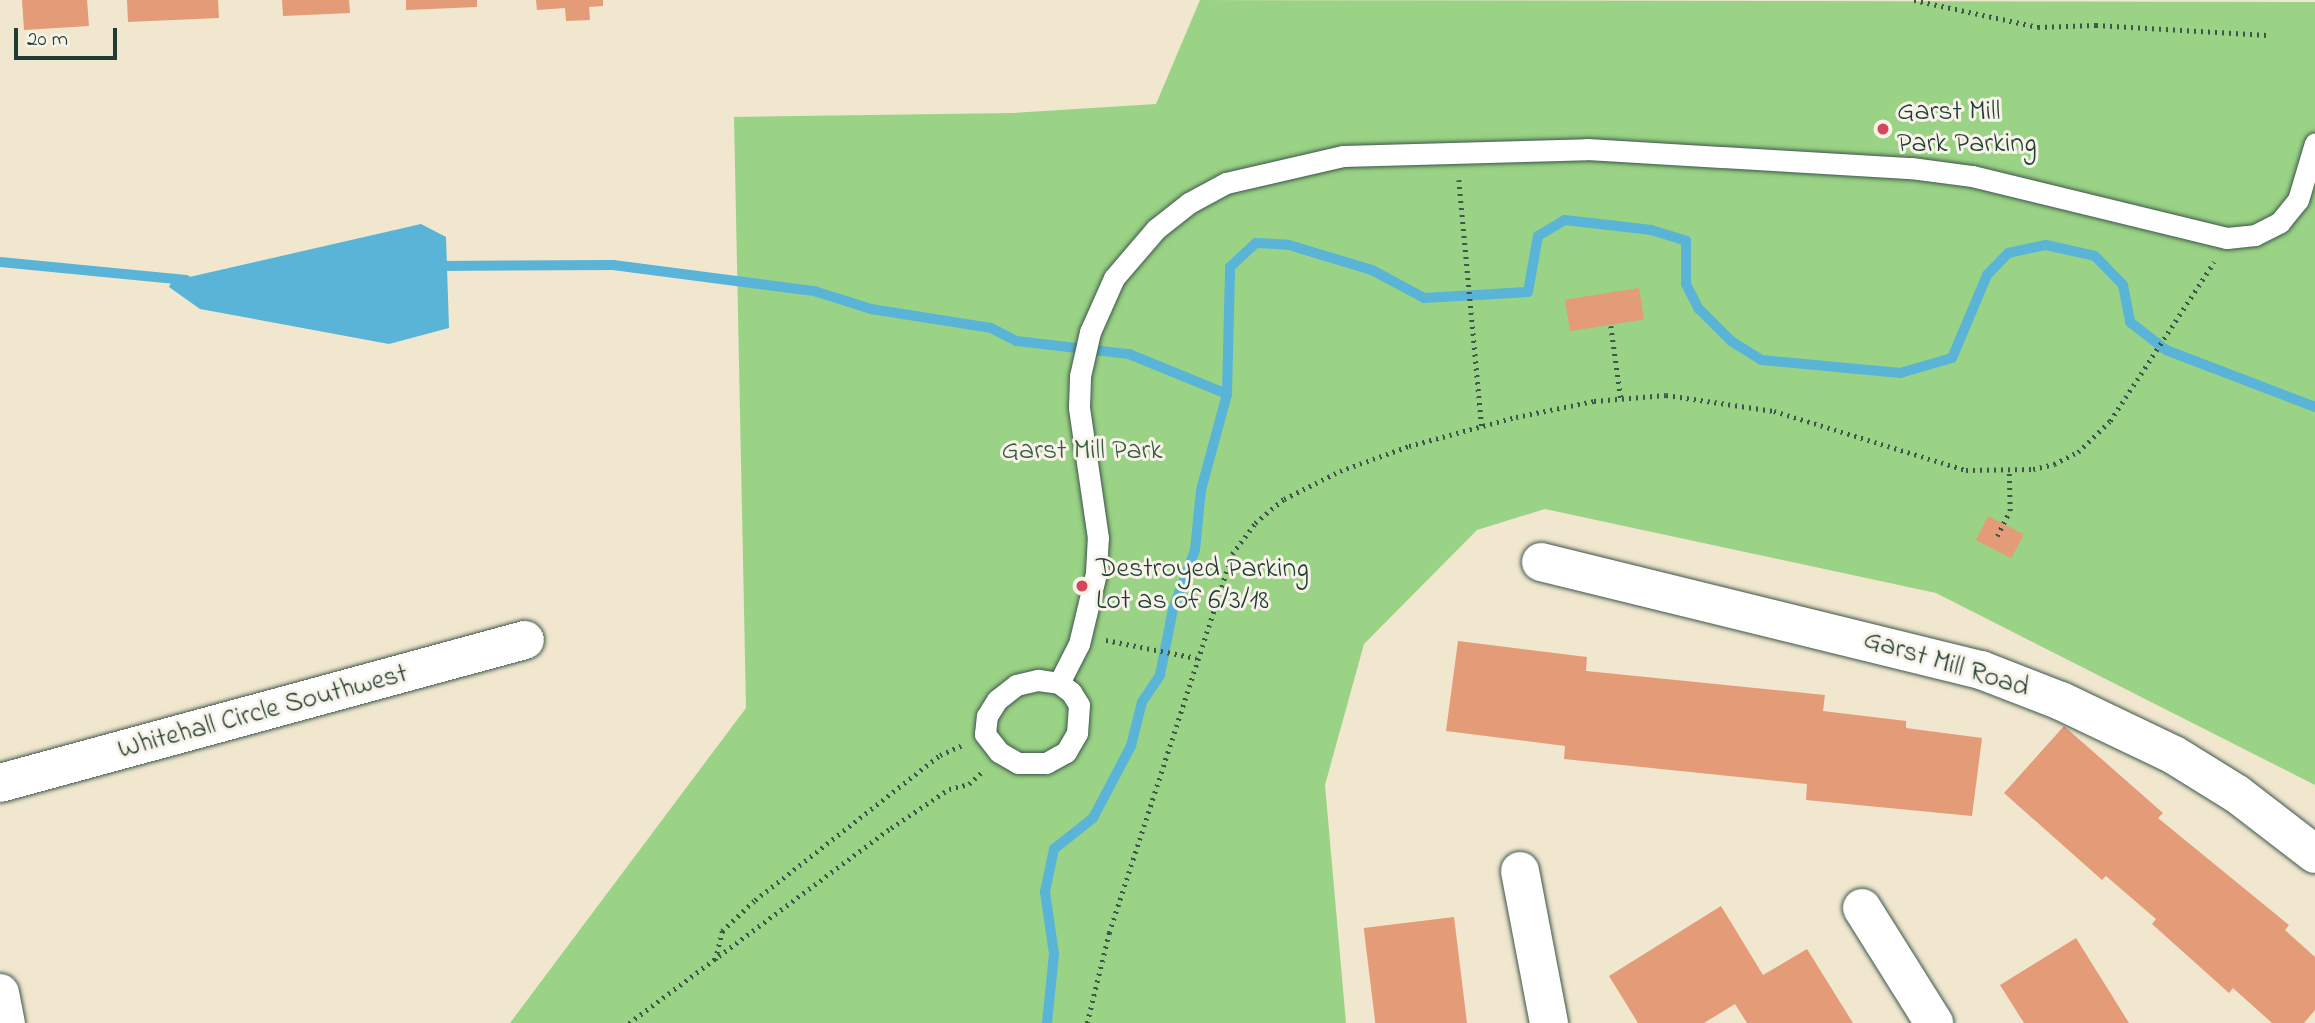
<!DOCTYPE html>
<style>
body{margin:0}
#map{position:relative;width:2315px;height:1023px;overflow:hidden;background:#f0e7ce;font-family:"Indie Flower",sans-serif}
div>[style]{position:absolute}
.green>*{inset:0;background:#9ad385}
.water>*{inset:0;background:#59b4d7}
.stream>*{height:10px;margin:-5px;padding:0 5px;transform-origin:5px;border-radius:5px;background:#59b4d7}
.building>*{inset:0;background:#e49b77;transform-origin:0 0}
.path>*{height:4.5px;margin-top:-2.25px;transform-origin:0;background:repeating-linear-gradient(90deg,#3e564b 0 2px,transparent 0 7px)}
.roads{filter:drop-shadow(0 0 2px #3e564b) drop-shadow(0 0 2px #3e564b)}
.service>*{height:21px;margin:-10.5px;padding:0 10.5px;transform-origin:10.5px;border-radius:10.5px;background:#fff}
.minor>*{height:38px;margin:-19px;padding:0 19px;transform-origin:19px;border-radius:19px;background:#fff}
.dots>*{width:19px;height:19px;translate:-50% -50%;box-sizing:border-box;border:4px solid #f7f3e8;border-radius:50%}
span{translate:-50% -50%;white-space:nowrap;text-align:center;line-height:1.15;-webkit-text-stroke:6px #f7f3e8;paint-order:stroke}
.poi-label{font-size:28px;color:#1f3d34}
.left{translate:0 -50%;text-align:left}
.park-label{font-size:28px;color:#385b44}
.street-label{font-size:28px;color:#1f3d34}
.scale{position:absolute;left:14px;top:28px;width:103px;height:32px;box-sizing:border-box;border:4px solid #1f3d34;border-top:0;padding-left:9px;font-size:21px;line-height:24px;white-space:nowrap;color:#1f3d34;-webkit-text-stroke:5px #f7f3e8;paint-order:stroke}
</style>
<div id="map">
<div class="green">
<div style="clip-path:polygon(1200px 0,2315px 2px,2315px 785px,1936px 593px,1545px 509px,1477px 530px,1364px 644px,1325px 785px,1346px 1023px,510px 1023px,746px 708px,734px 117px,1014px 113px,1156px 104px)"></div>
</div>
<div class="water">
<div style="clip-path:polygon(421px 224px,446px 237px,449px 328px,389px 344px,200px 309px,169px 287px,172px 281px)"></div>
</div>
<div class="stream">
<div style="left:0;top:262px;width:187px;rotate:5.5deg"></div>
<div style="left:436px;top:266px;width:177px;rotate:-0.3deg"></div>
<div style="left:613px;top:265px;width:203px;rotate:7.4deg"></div>
<div style="left:814px;top:291px;width:60px;rotate:17.5deg"></div>
<div style="left:871px;top:309px;width:121px;rotate:9deg"></div>
<div style="left:991px;top:328px;width:28px;rotate:27deg"></div>
<div style="left:1016px;top:341px;width:114px;rotate:6.6deg"></div>
<div style="left:1129px;top:354px;width:106px;rotate:22.2deg"></div>
<div style="left:1047px;top:1023px;width:69px;rotate:-84.2deg"></div>
<div style="left:1054px;top:954px;width:63px;rotate:-98.3deg"></div>
<div style="left:1045px;top:892px;width:44px;rotate:-78.2deg"></div>
<div style="left:1054px;top:849px;width:50px;rotate:-38.5deg"></div>
<div style="left:1093px;top:818px;width:81px;rotate:-62.2deg"></div>
<div style="left:1131px;top:746px;width:45px;rotate:-76deg"></div>
<div style="left:1142px;top:702px;width:32px;rotate:-56deg"></div>
<div style="left:1160px;top:675px;width:67px;rotate:-78.9deg"></div>
<div style="left:1173px;top:609px;width:63px;rotate:-69.6deg"></div>
<div style="left:1195px;top:550px;width:60px;rotate:-84.3deg"></div>
<div style="left:1201px;top:490px;width:99px;rotate:-74.8deg"></div>
<div style="left:1227px;top:394px;width:127px;rotate:-88.6deg"></div>
<div style="left:1230px;top:267px;width:35px;rotate:-43deg"></div>
<div style="left:1256px;top:243px;width:33px;rotate:3deg"></div>
<div style="left:1289px;top:245px;width:87px;rotate:16.8deg"></div>
<div style="left:1372px;top:270px;width:59px;rotate:28.3deg"></div>
<div style="left:1424px;top:298px;width:104px;rotate:-3.3deg"></div>
<div style="left:1528px;top:292px;width:57px;rotate:-79.9deg"></div>
<div style="left:1538px;top:236px;width:31px;rotate:-31deg"></div>
<div style="left:1565px;top:220px;width:87px;rotate:6.6deg"></div>
<div style="left:1651px;top:230px;width:37px;rotate:17deg"></div>
<div style="left:1686px;top:241px;width:43px;rotate:90deg"></div>
<div style="left:1686px;top:284px;width:28px;rotate:63deg"></div>
<div style="left:1699px;top:309px;width:45px;rotate:45deg"></div>
<div style="left:1731px;top:341px;width:36px;rotate:32deg"></div>
<div style="left:1762px;top:360px;width:139px;rotate:5.4deg"></div>
<div style="left:1900px;top:373px;width:54px;rotate:-16.1deg"></div>
<div style="left:1952px;top:358px;width:90px;rotate:-67.1deg"></div>
<div style="left:1987px;top:275px;width:30px;rotate:-46deg"></div>
<div style="left:2008px;top:253px;width:39px;rotate:-12deg"></div>
<div style="left:2046px;top:245px;width:50px;rotate:12.7deg"></div>
<div style="left:2095px;top:256px;width:40px;rotate:46deg"></div>
<div style="left:2123px;top:285px;width:38px;rotate:79deg"></div>
<div style="left:2130px;top:322px;width:46px;rotate:37.9deg"></div>
<div style="left:2166px;top:350px;width:160px;rotate:20.9deg"></div>
</div>
<div class="building">
<div style="clip-path:polygon(22px 0,87px 0,89px 26px,24px 30px)"></div>
<div style="clip-path:polygon(127px 0,218px 0,219px 18px,128px 22px)"></div>
<div style="clip-path:polygon(282px 0,349px 0,350px 13px,283px 16px)"></div>
<div style="clip-path:polygon(406px 0,477px 0,477px 7px,406px 10px)"></div>
<div style="clip-path:polygon(536px 0,603px 0,603px 6px,589px 7px,590px 20px,566px 21px,565px 8px,537px 10px)"></div>
<div style="left:1639px;top:288px;width:32px;height:75px;rotate:81deg"></div>
<div style="left:1988px;top:516px;width:40px;height:27px;rotate:27deg"></div>
<div style="clip-path:polygon(1458px 641px,1587px 657px,1586px 671px,1825px 695px,1823px 711px,1906px 721px,1906px 728px,1982px 738px,1972px 816px,1806px 800px,1807px 784px,1564px 759px,1565px 746px,1446px 731px)"></div>
<div style="clip-path:polygon(2064px 726px,2163px 813px,2158px 818px,2289px 925px,2285px 930px,2315px 957px,2315px 1010px,2304px 1023px,2272px 1023px,2233px 988px,2229px 993px,2152px 924px,2156px 919px,2106px 876px,2102px 880px,2004px 793px)"></div>
<div style="clip-path:polygon(1721px 906px,1763px 975px,1807px 949px,1853px 1023px,1747px 1023px,1735px 1004px,1704px 1023px,1638px 1023px,1609px 976px)"></div>
<div style="left:1454px;top:917px;width:107px;height:91px;rotate:83deg"></div>
<div style="clip-path:polygon(2076px 938px,2129px 1023px,2024px 1023px,2000px 985px)"></div>
</div>
<div class="path">
<div style="left:1914px;top:0;width:127px;rotate:12.3deg"></div>
<div style="left:2038px;top:27px;width:58px;rotate:-2deg"></div>
<div style="left:2096px;top:25px;width:172px;rotate:3.3deg"></div>
<div style="left:1459px;top:180px;width:247px;rotate:84.7deg"></div>
<div style="left:1611px;top:326px;width:74px;rotate:82.2deg"></div>
<div style="left:1997px;top:536px;width:28px;rotate:-63deg"></div>
<div style="left:2010px;top:511px;width:40px;rotate:-91.4deg"></div>
<div style="left:1106px;top:640px;width:92px;rotate:11.3deg"></div>
<div style="left:715px;top:960px;width:30px;rotate:-76deg"></div>
<div style="left:722px;top:931px;width:45px;rotate:-43.2deg"></div>
<div style="left:755px;top:900px;width:235px;rotate:-38.1deg"></div>
<div style="left:940px;top:755px;width:24px;rotate:-24deg"></div>
<div style="left:629px;top:1023px;width:327px;rotate:-36.7deg"></div>
<div style="left:891px;top:828px;width:70px;rotate:-33.9deg"></div>
<div style="left:949px;top:789px;width:21px;rotate:-14deg"></div>
<div style="left:969px;top:784px;width:16px;rotate:-43deg"></div>
<div style="left:1087px;top:1023px;width:93px;rotate:-76.3deg"></div>
<div style="left:1109px;top:933px;width:398px;rotate:-72deg"></div>
<div style="left:1232px;top:554px;width:39px;rotate:-53deg"></div>
<div style="left:1255px;top:523px;width:38px;rotate:-40deg"></div>
<div style="left:1284px;top:499px;width:63px;rotate:-26.6deg"></div>
<div style="left:1340px;top:471px;width:73px;rotate:-19.9deg"></div>
<div style="left:1409px;top:446px;width:111px;rotate:-15.2deg"></div>
<div style="left:1516px;top:417px;width:80px;rotate:-11.6deg"></div>
<div style="left:1594px;top:401px;width:72px;rotate:-4.8deg"></div>
<div style="left:1666px;top:395px;width:109px;rotate:8.4deg"></div>
<div style="left:1774px;top:411px;width:201px;rotate:17.1deg"></div>
<div style="left:1966px;top:470px;width:67px;rotate:-0.9deg"></div>
<div style="left:2033px;top:469px;width:22px;rotate:-13deg"></div>
<div style="left:2054px;top:464px;width:27px;rotate:-27deg"></div>
<div style="left:2078px;top:452px;width:45px;rotate:-44.1deg"></div>
<div style="left:2110px;top:421px;width:190px;rotate:-56.8deg"></div>
</div>
<div class="roads">
<div class="service">
<div style="left:1038px;top:680px;width:21px;rotate:8deg"></div>
<div style="left:1059px;top:683px;width:15px;rotate:37deg"></div>
<div style="left:1071px;top:692px;width:15px;rotate:58deg"></div>
<div style="left:1079px;top:705px;width:28px;rotate:94deg"></div>
<div style="left:1077px;top:733px;width:22px;rotate:120deg"></div>
<div style="left:1066px;top:752px;width:23px;rotate:151deg"></div>
<div style="left:1046px;top:763px;width:28px;rotate:180deg"></div>
<div style="left:1018px;top:763px;width:22px;rotate:-150deg"></div>
<div style="left:999px;top:752px;width:23px;rotate:-128deg"></div>
<div style="left:985px;top:734px;width:18px;rotate:-84deg"></div>
<div style="left:987px;top:716px;width:19px;rotate:-58deg"></div>
<div style="left:997px;top:700px;width:24px;rotate:-38deg"></div>
<div style="left:1016px;top:685px;width:23px;rotate:-13deg"></div>
<div style="left:1059px;top:683px;width:44px;rotate:-62.9deg"></div>
<div style="left:1079px;top:644px;width:73px;rotate:-76.5deg"></div>
<div style="left:1096px;top:573px;width:35px;rotate:-87deg"></div>
<div style="left:1098px;top:538px;width:132px;rotate:-98.3deg"></div>
<div style="left:1079px;top:407px;width:31px;rotate:-88deg"></div>
<div style="left:1080px;top:376px;width:45px;rotate:-77.2deg"></div>
<div style="left:1090px;top:332px;width:59px;rotate:-66deg"></div>
<div style="left:1114px;top:278px;width:65px;rotate:-49.4deg"></div>
<div style="left:1156px;top:229px;width:42px;rotate:-38.2deg"></div>
<div style="left:1189px;top:203px;width:42px;rotate:-28.4deg"></div>
<div style="left:1226px;top:183px;width:120px;rotate:-13deg"></div>
<div style="left:1343px;top:156px;width:244px;rotate:-1.6deg"></div>
<div style="left:1587px;top:149px;width:325px;rotate:3.4deg"></div>
<div style="left:1911px;top:168px;width:62px;rotate:7.5deg"></div>
<div style="left:1972px;top:176px;width:262px;rotate:13.7deg"></div>
<div style="left:2227px;top:238px;width:28px;rotate:-6deg"></div>
<div style="left:2255px;top:235px;width:28px;rotate:-27deg"></div>
<div style="left:2280px;top:222px;width:28px;rotate:-51deg"></div>
<div style="left:2298px;top:200px;width:59px;rotate:-73.4deg"></div>
</div>
<div class="minor">
<div style="left:1541px;top:562px;width:453px;rotate:13.8deg"></div>
<div style="left:1981px;top:670px;width:86px;rotate:21.2deg"></div>
<div style="left:2061px;top:701px;width:125px;rotate:25.5deg"></div>
<div style="left:2174px;top:755px;width:74px;rotate:31.8deg"></div>
<div style="left:2237px;top:794px;width:98px;rotate:37.6deg"></div>
<div style="left:0;top:783px;width:544px;rotate:-15.24deg"></div>
<div style="left:1520px;top:871px;width:155px;rotate:79.2deg"></div>
<div style="left:1862px;top:908px;width:136px;rotate:57.9deg"></div>
<div style="left:0;top:993px;width:31px;rotate:79deg"></div>
</div>
</div>
<div class="dots">
<div style="left:1883px;top:129px;background:#d1495b"></div>
<div style="left:1082px;top:586px;background:#d1495b"></div>
</div>
<div class="poi-label">
<span class="left" style="left:1897px;top:129px">Garst Mill<br>Park Parking</span>
<span class="left" style="left:1096px;top:586px">Destroyed Parking<br>Lot as of 6/3/18</span>
</div>
<div class="park-label">
<span style="left:1082px;top:452px">Garst Mill Park</span>
</div>
<div class="street-label">
<span style="left:1946px;top:665px;rotate:17deg">Garst Mill Road</span>
<span style="left:263px;top:713px;rotate:-15deg">Whitehall Circle Southwest</span>
</div>
<div class="scale">20 m</div>
</div>
